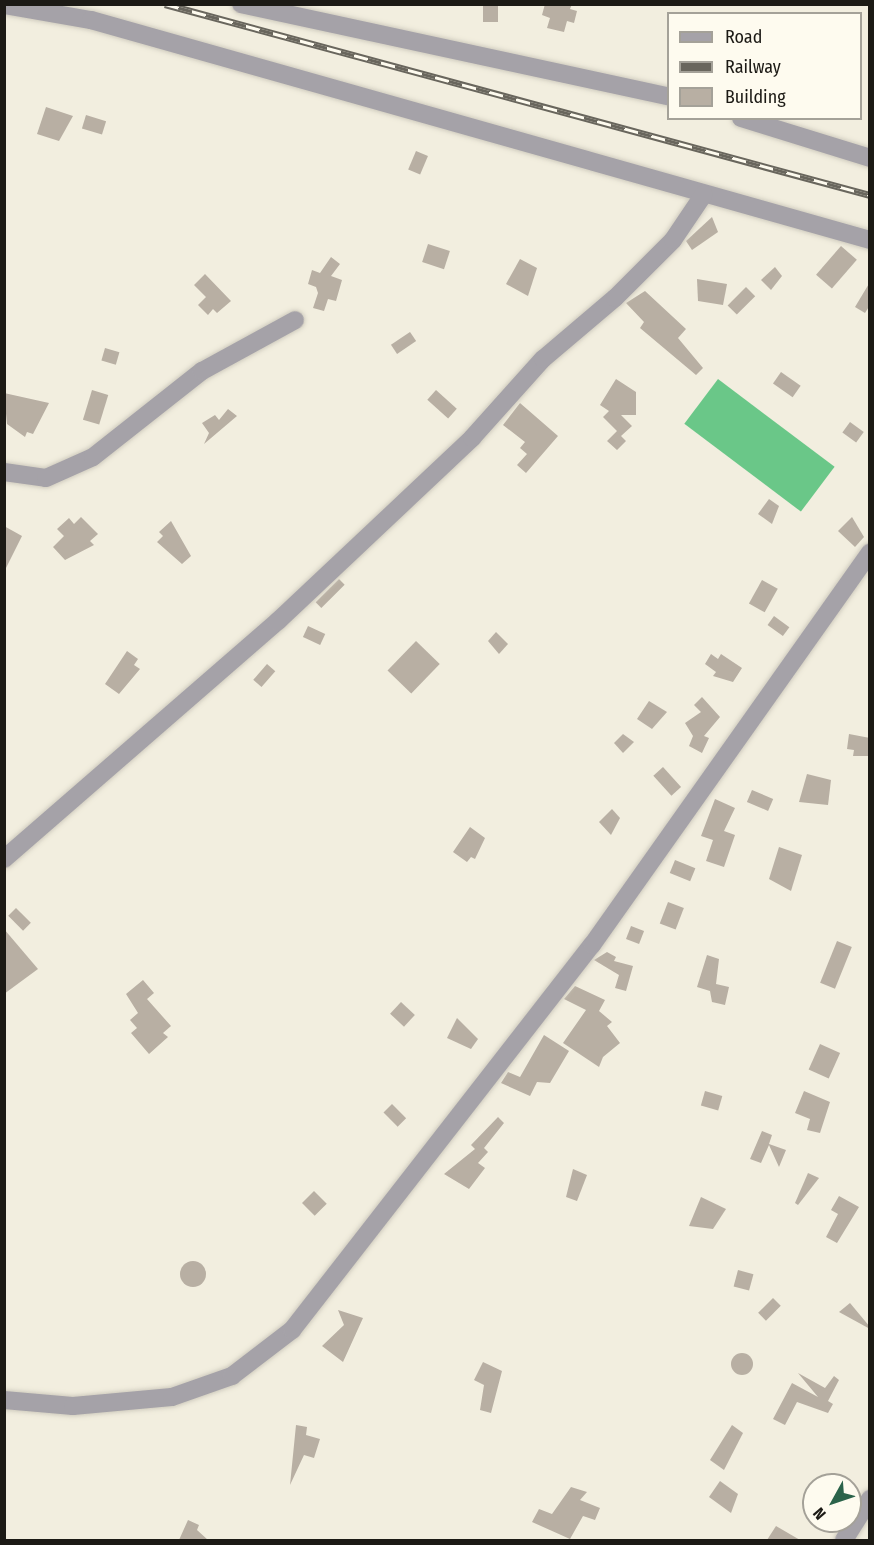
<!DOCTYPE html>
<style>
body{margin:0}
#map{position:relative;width:874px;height:1545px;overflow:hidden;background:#f2eedf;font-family:"Fira Sans Condensed",sans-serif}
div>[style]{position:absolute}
.forest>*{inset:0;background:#6ac788;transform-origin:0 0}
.building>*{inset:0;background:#b8afa3;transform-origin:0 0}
.round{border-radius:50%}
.roads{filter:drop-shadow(0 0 2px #d0ccbf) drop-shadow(0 0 2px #d0ccbf)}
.minor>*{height:18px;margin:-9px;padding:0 9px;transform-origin:9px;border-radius:9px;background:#a5a2a8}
.rail>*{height:7px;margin-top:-3.5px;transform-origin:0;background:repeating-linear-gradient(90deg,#fefbef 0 14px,#69665d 0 28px);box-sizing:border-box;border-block:2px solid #69665d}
span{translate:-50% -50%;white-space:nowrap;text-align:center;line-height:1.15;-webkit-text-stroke:5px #fefbef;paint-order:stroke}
.frame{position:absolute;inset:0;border:6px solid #1c1a15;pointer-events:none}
.legend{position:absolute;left:667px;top:12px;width:195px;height:108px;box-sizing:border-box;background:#fefbef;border:2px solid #a4a198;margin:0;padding:8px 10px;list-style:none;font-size:18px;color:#1c1a15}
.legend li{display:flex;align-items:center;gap:12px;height:30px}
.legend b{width:30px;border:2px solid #a4a198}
.north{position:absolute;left:802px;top:1473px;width:60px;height:60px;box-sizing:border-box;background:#fefbef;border:2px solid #a4a198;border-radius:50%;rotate:230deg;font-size:16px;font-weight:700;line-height:24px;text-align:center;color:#1c1a15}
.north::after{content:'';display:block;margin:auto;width:21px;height:27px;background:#2b634a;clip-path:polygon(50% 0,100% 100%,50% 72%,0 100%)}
</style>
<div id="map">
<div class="forest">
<div style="left:718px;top:379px;width:146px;height:56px;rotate:37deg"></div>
</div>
<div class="building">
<div style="left:483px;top:4px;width:15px;height:18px"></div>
<div style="clip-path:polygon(545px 4px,572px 4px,570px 9px,577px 11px,574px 23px,567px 21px,564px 32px,547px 28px,550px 18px,542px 15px)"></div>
<div style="clip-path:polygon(46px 107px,73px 116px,59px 141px,37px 134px)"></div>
<div style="left:86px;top:115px;width:21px;height:14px;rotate:17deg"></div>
<div style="left:416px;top:151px;width:13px;height:20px;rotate:23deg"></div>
<div style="clip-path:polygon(712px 217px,718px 232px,692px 250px,686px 241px)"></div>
<div style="left:428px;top:244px;width:23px;height:19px;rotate:18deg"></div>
<div style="left:841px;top:246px;width:21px;height:38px;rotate:41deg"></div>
<div style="clip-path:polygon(331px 257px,340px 264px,331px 276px,342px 280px,336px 301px,328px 299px,324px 311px,313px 308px,318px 293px,316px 287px,308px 284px,312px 270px,320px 273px)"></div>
<div style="clip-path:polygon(520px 259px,537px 268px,528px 296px,506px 284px)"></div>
<div style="clip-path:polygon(775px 267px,782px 276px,771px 290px,761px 280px)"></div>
<div style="clip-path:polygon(205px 274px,231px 301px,217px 313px,213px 309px,208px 315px,198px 305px,206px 297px,194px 285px)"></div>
<div style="clip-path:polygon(697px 279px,727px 284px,723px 305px,698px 301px)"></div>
<div style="clip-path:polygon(870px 282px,870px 305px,865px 313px,855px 307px)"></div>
<div style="left:746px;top:287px;width:13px;height:26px;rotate:45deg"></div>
<div style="clip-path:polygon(645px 291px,686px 329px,678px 338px,703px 368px,696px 375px,640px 328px,644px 322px,626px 303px)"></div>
<div style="left:410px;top:332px;width:11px;height:23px;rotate:56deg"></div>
<div style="left:105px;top:348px;width:15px;height:13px;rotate:16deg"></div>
<div style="left:781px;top:372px;width:24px;height:14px;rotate:35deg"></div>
<div style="clip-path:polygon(616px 379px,636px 392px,636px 415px,621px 415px,632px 426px,621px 436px,626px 441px,617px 450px,607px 441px,617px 431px,603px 417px,609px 411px,600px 405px)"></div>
<div style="left:92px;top:390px;width:17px;height:31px;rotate:17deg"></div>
<div style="left:436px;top:390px;width:28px;height:13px;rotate:42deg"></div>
<div style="clip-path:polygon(4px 393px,49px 403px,33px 434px,27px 432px,25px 437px,7px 424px)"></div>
<div style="clip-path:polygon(520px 403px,558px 436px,526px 473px,517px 465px,527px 454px,520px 448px,525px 442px,503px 425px)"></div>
<div style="clip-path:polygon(228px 409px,237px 416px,204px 444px,209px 433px,202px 423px,215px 415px,219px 420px)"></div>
<div style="left:850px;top:422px;width:17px;height:13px;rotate:36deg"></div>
<div style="clip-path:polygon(769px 499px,779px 506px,772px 524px,758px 514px)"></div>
<div style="clip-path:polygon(81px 517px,98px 534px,90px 541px,94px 545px,65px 560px,53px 547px,64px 536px,57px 529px,69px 518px,74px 524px)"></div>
<div style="clip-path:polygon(852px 517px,864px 537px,855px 547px,838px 531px)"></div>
<div style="clip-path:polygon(171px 521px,191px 556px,182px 564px,157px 542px,163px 536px,159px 532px)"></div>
<div style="clip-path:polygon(4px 526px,22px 536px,4px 572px)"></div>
<div style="left:339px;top:579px;width:8px;height:33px;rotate:45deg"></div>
<div style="left:762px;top:580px;width:18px;height:27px;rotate:29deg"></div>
<div style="left:774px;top:616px;width:19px;height:11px;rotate:36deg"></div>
<div style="left:308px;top:626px;width:19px;height:12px;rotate:25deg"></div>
<div style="clip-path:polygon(496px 632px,508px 644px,499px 654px,488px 641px)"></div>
<div style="left:416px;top:641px;width:33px;height:41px;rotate:44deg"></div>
<div style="clip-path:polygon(127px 651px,138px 659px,134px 665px,140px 669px,119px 694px,105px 684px)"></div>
<div style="clip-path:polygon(711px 654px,718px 659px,721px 654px,742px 668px,733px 682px,713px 676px,716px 672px,705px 664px)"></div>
<div style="left:267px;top:664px;width:11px;height:21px;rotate:41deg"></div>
<div style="clip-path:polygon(702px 697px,720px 717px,704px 736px,709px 738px,702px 753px,689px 746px,693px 736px,685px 723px,701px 712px,694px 705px)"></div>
<div style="clip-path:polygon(649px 701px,667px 712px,652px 729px,637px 719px)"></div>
<div style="clip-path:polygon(623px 734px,634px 742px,623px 753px,614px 743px)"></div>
<div style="clip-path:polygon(849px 734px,870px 738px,870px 756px,853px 756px,854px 750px,847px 749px)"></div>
<div style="left:663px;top:767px;width:27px;height:13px;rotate:48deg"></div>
<div style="clip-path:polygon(807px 774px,831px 780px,828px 805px,799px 802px)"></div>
<div style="left:752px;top:790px;width:23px;height:13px;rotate:23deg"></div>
<div style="clip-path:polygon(715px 799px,735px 808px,724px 831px,735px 835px,724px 867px,706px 861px,713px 840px,701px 836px)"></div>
<div style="clip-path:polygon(612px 809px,620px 818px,611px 835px,599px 822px)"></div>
<div style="clip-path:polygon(470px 827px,485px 838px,475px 859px,471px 857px,467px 862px,453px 852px)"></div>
<div style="clip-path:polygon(779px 847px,802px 855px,791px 891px,769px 879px)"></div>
<div style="left:675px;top:860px;width:22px;height:14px;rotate:22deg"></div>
<div style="left:668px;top:902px;width:17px;height:23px;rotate:21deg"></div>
<div style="left:16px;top:908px;width:21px;height:11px;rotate:45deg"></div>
<div style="left:631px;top:926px;width:14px;height:14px;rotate:21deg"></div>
<div style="clip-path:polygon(4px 929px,38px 969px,4px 994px)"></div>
<div style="left:837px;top:941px;width:16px;height:45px;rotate:22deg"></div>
<div style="clip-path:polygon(607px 952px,616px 957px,614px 961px,633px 966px,626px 991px,615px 988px,619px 975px,594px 960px)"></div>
<div style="clip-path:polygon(707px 955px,719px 959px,716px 984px,729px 987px,725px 1005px,712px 1002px,710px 991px,697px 987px)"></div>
<div style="clip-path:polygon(143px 980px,154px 993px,147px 999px,171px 1026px,163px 1033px,168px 1037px,149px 1054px,131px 1033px,137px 1028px,130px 1020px,138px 1013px,126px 994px)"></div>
<div style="clip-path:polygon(575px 986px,605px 1000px,599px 1011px,612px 1022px,607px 1026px,620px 1043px,603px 1057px,599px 1067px,563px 1043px,586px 1010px,564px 999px)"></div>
<div style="left:401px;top:1002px;width:19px;height:16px;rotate:43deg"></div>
<div style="clip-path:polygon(457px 1018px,478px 1039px,471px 1049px,447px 1038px)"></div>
<div style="clip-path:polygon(544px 1035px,569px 1051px,550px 1083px,537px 1082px,530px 1096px,501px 1083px,508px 1072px,520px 1077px)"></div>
<div style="left:820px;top:1044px;width:22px;height:28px;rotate:24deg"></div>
<div style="left:705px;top:1091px;width:18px;height:15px;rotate:16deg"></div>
<div style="clip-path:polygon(804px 1091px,830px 1102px,820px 1133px,807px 1130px,810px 1119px,795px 1113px)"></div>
<div style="left:392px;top:1104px;width:20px;height:12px;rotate:45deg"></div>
<div style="clip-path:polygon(498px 1117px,504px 1123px,484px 1148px,488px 1152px,478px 1163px,485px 1168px,469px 1189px,444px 1174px,475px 1149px,471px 1145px)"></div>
<div style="clip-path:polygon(762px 1131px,772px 1135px,769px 1144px,786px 1150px,779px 1167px,769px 1145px,761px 1163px,750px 1159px)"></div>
<div style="clip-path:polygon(573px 1169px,587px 1175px,577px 1201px,566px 1197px)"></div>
<div style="clip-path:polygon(808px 1173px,819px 1178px,798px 1205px,795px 1203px)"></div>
<div style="left:314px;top:1191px;width:18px;height:17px;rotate:45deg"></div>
<div style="clip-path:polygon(839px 1196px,859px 1207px,837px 1243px,826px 1237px,838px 1214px,831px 1210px)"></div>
<div style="clip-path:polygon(701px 1197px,726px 1209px,713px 1229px,689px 1226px)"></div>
<div class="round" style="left:180px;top:1261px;width:26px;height:26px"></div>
<div style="left:738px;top:1270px;width:16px;height:17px;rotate:15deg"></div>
<div style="left:773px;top:1298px;width:11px;height:21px;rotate:45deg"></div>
<div style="clip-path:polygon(850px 1303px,870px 1327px,870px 1329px,839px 1312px)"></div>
<div style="clip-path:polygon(338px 1310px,363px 1318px,343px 1362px,322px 1346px,344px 1325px)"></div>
<div class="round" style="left:731px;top:1353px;width:22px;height:22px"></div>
<div style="clip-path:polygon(483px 1362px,502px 1371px,491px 1413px,480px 1410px,484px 1385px,474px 1380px)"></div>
<div style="clip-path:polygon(798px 1373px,825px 1388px,834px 1376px,839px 1380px,828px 1401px,833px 1404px,828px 1413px,797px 1402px,785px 1425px,773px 1419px,792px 1383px,818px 1397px)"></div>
<div style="clip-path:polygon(296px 1425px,307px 1427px,306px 1435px,320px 1439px,314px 1458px,304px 1455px,290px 1485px)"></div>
<div style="clip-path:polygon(732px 1425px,743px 1433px,724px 1470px,710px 1460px)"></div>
<div style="clip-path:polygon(720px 1481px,738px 1494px,731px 1513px,709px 1497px)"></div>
<div style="clip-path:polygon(571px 1487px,587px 1492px,580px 1500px,600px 1508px,595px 1520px,583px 1516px,570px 1539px,532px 1522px,539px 1509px,552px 1514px)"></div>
<div style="clip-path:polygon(188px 1520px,199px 1525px,197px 1530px,208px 1540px,179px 1540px)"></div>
<div style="clip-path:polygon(776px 1526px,800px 1540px,767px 1540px)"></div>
</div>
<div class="roads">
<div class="minor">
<div style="left:241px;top:4px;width:437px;rotate:12.2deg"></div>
<div style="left:4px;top:5px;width:88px;rotate:9.8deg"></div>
<div style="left:91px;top:20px;width:809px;rotate:15.77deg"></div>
<div style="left:741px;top:118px;width:135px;rotate:17.2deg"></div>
<div style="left:4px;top:472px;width:42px;rotate:8.1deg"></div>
<div style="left:46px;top:478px;width:51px;rotate:-24.1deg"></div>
<div style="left:93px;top:457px;width:139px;rotate:-38.3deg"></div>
<div style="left:202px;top:371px;width:106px;rotate:-28.7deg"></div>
<div style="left:4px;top:859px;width:363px;rotate:-41deg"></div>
<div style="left:278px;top:621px;width:267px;rotate:-43.3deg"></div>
<div style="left:472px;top:438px;width:106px;rotate:-48.1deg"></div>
<div style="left:543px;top:359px;width:94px;rotate:-40.3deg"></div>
<div style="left:615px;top:298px;width:82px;rotate:-45deg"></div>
<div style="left:673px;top:240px;width:55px;rotate:-56deg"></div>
<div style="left:4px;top:1400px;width:69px;rotate:5deg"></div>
<div style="left:73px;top:1406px;width:99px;rotate:-5.2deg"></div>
<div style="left:172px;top:1397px;width:64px;rotate:-19.3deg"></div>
<div style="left:232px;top:1376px;width:76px;rotate:-37.5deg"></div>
<div style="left:292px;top:1330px;width:488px;rotate:-52.1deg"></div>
<div style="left:592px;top:945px;width:481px;rotate:-54.7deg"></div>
<div style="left:844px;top:1540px;width:49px;rotate:-57.6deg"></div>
</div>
</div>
<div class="rail">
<div style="left:165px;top:4px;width:730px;rotate:15.16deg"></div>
</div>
<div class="frame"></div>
<ul class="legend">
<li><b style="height:8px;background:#a5a2a8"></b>Road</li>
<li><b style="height:8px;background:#69665d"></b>Railway</li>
<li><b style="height:16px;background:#b8afa3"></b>Building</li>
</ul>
<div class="north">N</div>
</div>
